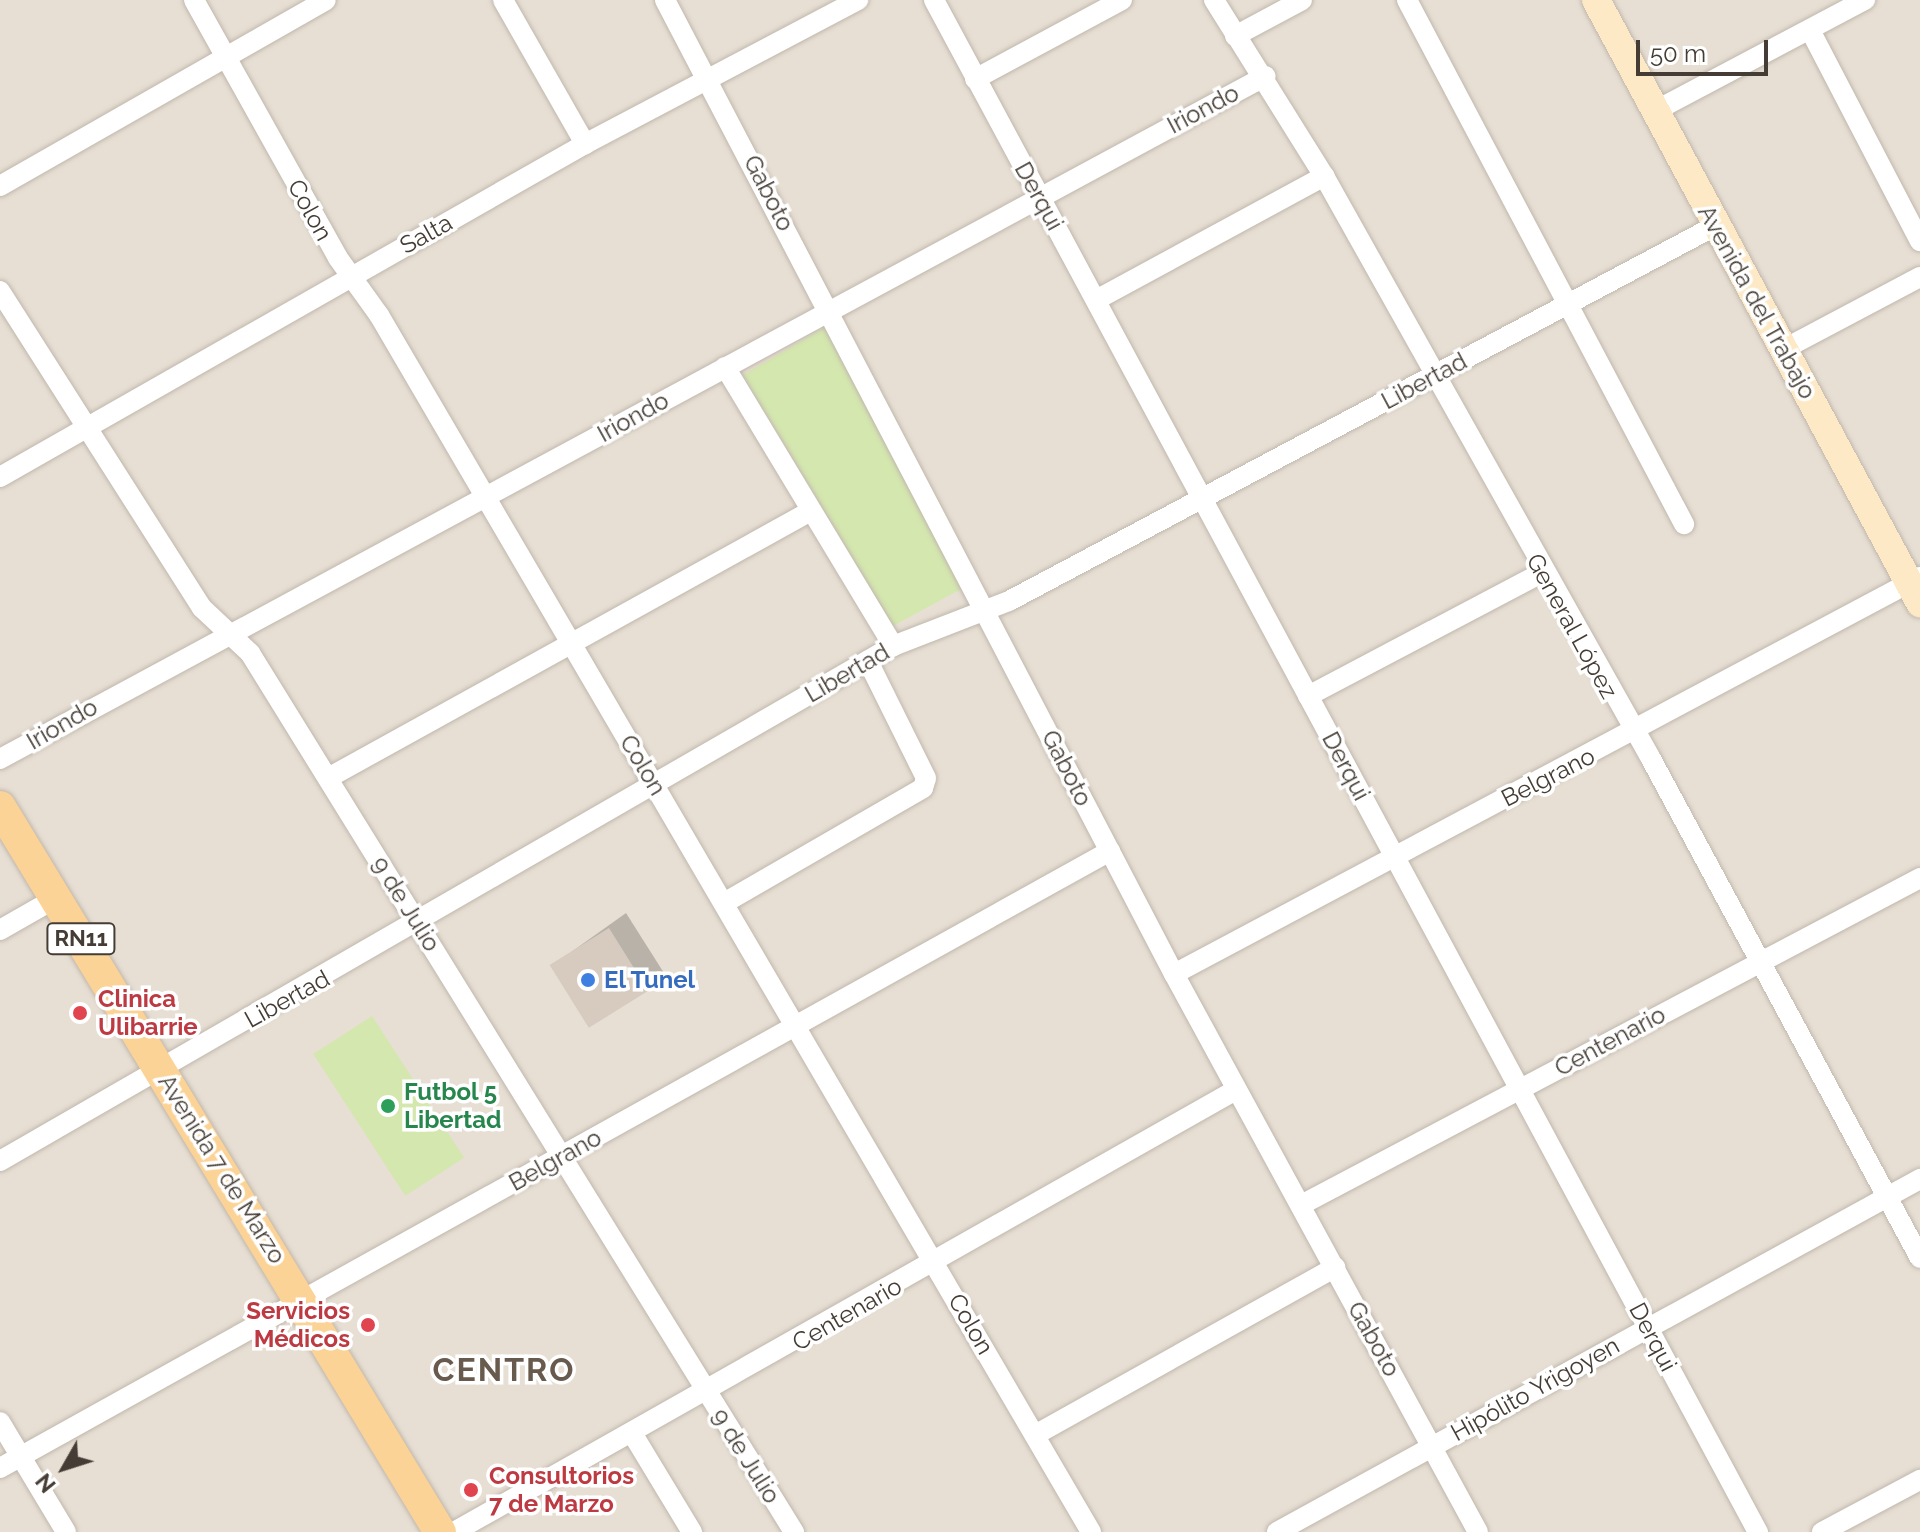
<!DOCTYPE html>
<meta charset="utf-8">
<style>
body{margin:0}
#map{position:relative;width:1920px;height:1532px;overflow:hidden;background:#f3ede6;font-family:Raleway,sans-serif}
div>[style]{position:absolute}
.residential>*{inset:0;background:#e7dfd4;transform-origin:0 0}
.green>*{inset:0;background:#d4e7af;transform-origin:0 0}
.shadow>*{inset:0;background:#0003}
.building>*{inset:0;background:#d7cbbf;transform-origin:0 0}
.roads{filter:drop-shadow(0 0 2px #c1b7ac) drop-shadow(0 0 2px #c1b7ac)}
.street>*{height:20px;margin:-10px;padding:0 10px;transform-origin:10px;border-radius:10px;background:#fff}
.secondary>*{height:28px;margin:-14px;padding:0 14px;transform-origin:14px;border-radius:14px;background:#fde9c5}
.primary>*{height:32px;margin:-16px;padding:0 16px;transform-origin:16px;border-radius:16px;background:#fcd396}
.dots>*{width:22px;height:22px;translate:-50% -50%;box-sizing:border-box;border:4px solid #fff;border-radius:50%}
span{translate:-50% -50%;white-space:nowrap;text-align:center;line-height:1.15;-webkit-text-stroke:7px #fff;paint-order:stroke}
.shield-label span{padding:2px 6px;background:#fff;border:2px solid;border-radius:6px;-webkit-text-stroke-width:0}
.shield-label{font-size:22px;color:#453d35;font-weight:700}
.street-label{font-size:24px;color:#453d35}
.shop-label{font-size:24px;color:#366cbe;font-weight:700}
.left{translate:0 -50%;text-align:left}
.health-label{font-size:24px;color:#be3a42;font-weight:700}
.right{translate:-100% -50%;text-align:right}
.leisure-label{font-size:24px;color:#27864d;font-weight:700}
.district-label{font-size:32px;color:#685a4d;font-weight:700;letter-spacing:2px}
.north{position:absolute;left:24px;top:1428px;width:80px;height:80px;-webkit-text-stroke:6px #fff;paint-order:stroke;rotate:231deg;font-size:22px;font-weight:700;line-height:32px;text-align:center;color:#453d35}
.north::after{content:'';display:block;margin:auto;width:28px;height:36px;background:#453d35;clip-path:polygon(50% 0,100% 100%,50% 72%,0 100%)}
.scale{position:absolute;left:1636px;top:40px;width:132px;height:36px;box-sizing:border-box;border:4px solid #453d35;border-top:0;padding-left:10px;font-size:24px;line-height:28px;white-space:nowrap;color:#453d35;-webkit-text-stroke:6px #fff;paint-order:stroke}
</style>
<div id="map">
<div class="residential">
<div style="left:0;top:0;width:1920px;height:1532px"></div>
</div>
<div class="green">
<div style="clip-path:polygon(825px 327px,963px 588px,893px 626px,743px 375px)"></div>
<div style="left:372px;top:1016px;width:169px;height:70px;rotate:57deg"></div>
</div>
<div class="shadow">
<div style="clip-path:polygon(626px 913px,664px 973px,647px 990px,553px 965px)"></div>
</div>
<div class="building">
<div style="left:609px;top:928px;width:74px;height:70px;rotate:58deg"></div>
</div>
<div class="roads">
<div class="street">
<div style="left:194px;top:0;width:295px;rotate:60.8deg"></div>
<div style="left:338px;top:258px;width:70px;rotate:54.3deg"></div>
<div style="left:379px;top:315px;width:1410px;rotate:59.67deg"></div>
<div style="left:503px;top:0;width:166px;rotate:60.3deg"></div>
<div style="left:665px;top:0;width:1099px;rotate:62.41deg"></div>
<div style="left:1174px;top:974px;width:635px;rotate:61.42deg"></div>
<div style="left:934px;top:0;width:1740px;rotate:61.73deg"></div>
<div style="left:1214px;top:0;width:208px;rotate:58deg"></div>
<div style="left:1324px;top:176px;width:666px;rotate:60.7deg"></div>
<div style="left:1650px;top:757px;width:569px;rotate:61.68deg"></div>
<div style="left:1407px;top:0;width:593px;rotate:62.14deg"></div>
<div style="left:1810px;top:30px;width:238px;rotate:62.5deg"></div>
<div style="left:1235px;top:36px;width:76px;rotate:-28.2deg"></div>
<div style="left:975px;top:79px;width:167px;rotate:-28.3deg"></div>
<div style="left:1655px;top:111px;width:238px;rotate:-27.9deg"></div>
<div style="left:0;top:186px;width:375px;rotate:-29.7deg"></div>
<div style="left:0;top:291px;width:376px;rotate:57.5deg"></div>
<div style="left:202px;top:608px;width:66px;rotate:43.2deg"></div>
<div style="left:250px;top:653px;width:1034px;rotate:58.25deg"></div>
<div style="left:1096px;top:300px;width:260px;rotate:-28.5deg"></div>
<div style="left:1784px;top:349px;width:154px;rotate:-27.9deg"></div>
<div style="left:725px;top:367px;width:326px;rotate:58.9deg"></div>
<div style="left:0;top:477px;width:673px;rotate:-29.65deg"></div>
<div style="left:585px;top:144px;width:309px;rotate:-27.8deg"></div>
<div style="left:1308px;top:696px;width:263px;rotate:-27.8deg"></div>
<div style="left:0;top:759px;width:1438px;rotate:-28.35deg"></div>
<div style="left:328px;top:778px;width:550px;rotate:-28.94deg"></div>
<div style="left:724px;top:903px;width:230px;rotate:-30deg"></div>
<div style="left:923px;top:788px;width:10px;rotate:-73deg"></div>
<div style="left:926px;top:778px;width:131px;rotate:-116.4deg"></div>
<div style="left:0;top:930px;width:64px;rotate:-29.7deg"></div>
<div style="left:1174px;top:974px;width:845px;rotate:-28.02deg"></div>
<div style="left:0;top:1161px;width:1031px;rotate:-29.97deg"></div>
<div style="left:893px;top:646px;width:124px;rotate:-21.2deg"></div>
<div style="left:1009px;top:601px;width:799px;rotate:-27.98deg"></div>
<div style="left:1301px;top:1205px;width:700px;rotate:-27.85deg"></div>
<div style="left:0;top:1422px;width:128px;rotate:59deg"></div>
<div style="left:632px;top:1433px;width:116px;rotate:58.8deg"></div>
<div style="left:1035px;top:1435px;width:344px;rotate:-29.2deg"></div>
<div style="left:0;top:1468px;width:1270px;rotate:-29.07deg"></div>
<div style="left:454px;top:1532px;width:898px;rotate:-29.48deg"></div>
<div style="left:1277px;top:1532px;width:734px;rotate:-28.77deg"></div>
<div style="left:1822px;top:1532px;width:111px;rotate:-28deg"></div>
</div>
<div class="secondary">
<div style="left:1596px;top:0;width:685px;rotate:61.75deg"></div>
</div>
<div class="primary">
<div style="left:0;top:807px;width:848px;rotate:58.75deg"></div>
</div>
</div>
<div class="dots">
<div style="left:588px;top:980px;background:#3f7fe0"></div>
<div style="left:80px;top:1013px;background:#e0444e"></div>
<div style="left:388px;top:1106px;background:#2e9e5b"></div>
<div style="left:368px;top:1325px;background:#e0444e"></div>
<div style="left:471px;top:1490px;background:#e0444e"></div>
</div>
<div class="shield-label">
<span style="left:81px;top:939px">RN11</span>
</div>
<div class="street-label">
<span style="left:1203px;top:109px;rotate:-28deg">Iriondo</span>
<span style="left:769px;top:193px;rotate:63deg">Gaboto</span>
<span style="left:1039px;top:196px;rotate:61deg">Derqui</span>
<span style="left:310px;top:210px;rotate:61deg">Colon</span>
<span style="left:426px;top:234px;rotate:-29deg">Salta</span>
<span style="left:1757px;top:302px;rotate:61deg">Avenida del Trabajo</span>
<span style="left:1424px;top:381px;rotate:-28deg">Libertad</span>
<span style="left:633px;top:417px;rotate:-29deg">Iriondo</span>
<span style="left:1572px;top:626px;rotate:61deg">General López</span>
<span style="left:847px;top:673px;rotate:-30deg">Libertad</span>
<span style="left:62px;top:724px;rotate:-30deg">Iriondo</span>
<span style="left:643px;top:765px;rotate:59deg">Colon</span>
<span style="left:1346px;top:766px;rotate:62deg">Derqui</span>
<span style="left:1067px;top:768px;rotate:63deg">Gaboto</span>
<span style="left:1548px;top:777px;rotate:-27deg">Belgrano</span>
<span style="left:406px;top:904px;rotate:58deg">9 de Julio</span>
<span style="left:287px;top:999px;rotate:-29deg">Libertad</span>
<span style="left:1610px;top:1041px;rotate:-28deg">Centenario</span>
<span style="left:555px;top:1160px;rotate:-29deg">Belgrano</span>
<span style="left:222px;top:1169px;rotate:58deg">Avenida 7 de Marzo</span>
<span style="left:847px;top:1314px;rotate:-30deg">Centenario</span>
<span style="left:971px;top:1324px;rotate:60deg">Colon</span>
<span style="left:1653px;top:1337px;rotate:62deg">Derqui</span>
<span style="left:1374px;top:1339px;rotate:61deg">Gaboto</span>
<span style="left:1535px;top:1389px;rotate:-29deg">Hipólito Yrigoyen</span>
<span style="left:746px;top:1456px;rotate:58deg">9 de Julio</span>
</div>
<div class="shop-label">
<span class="left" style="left:604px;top:980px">El Tunel</span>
</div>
<div class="health-label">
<span class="left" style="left:98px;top:1013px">Clinica<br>Ulibarrie</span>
<span class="right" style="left:350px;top:1325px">Servicios<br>Médicos</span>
<span class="left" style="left:489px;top:1490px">Consultorios<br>7 de Marzo</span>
</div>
<div class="leisure-label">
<span class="left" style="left:404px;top:1106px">Futbol 5<br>Libertad</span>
</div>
<div class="district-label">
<span style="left:504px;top:1370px">CENTRO</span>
</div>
<div class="north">N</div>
<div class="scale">50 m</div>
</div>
